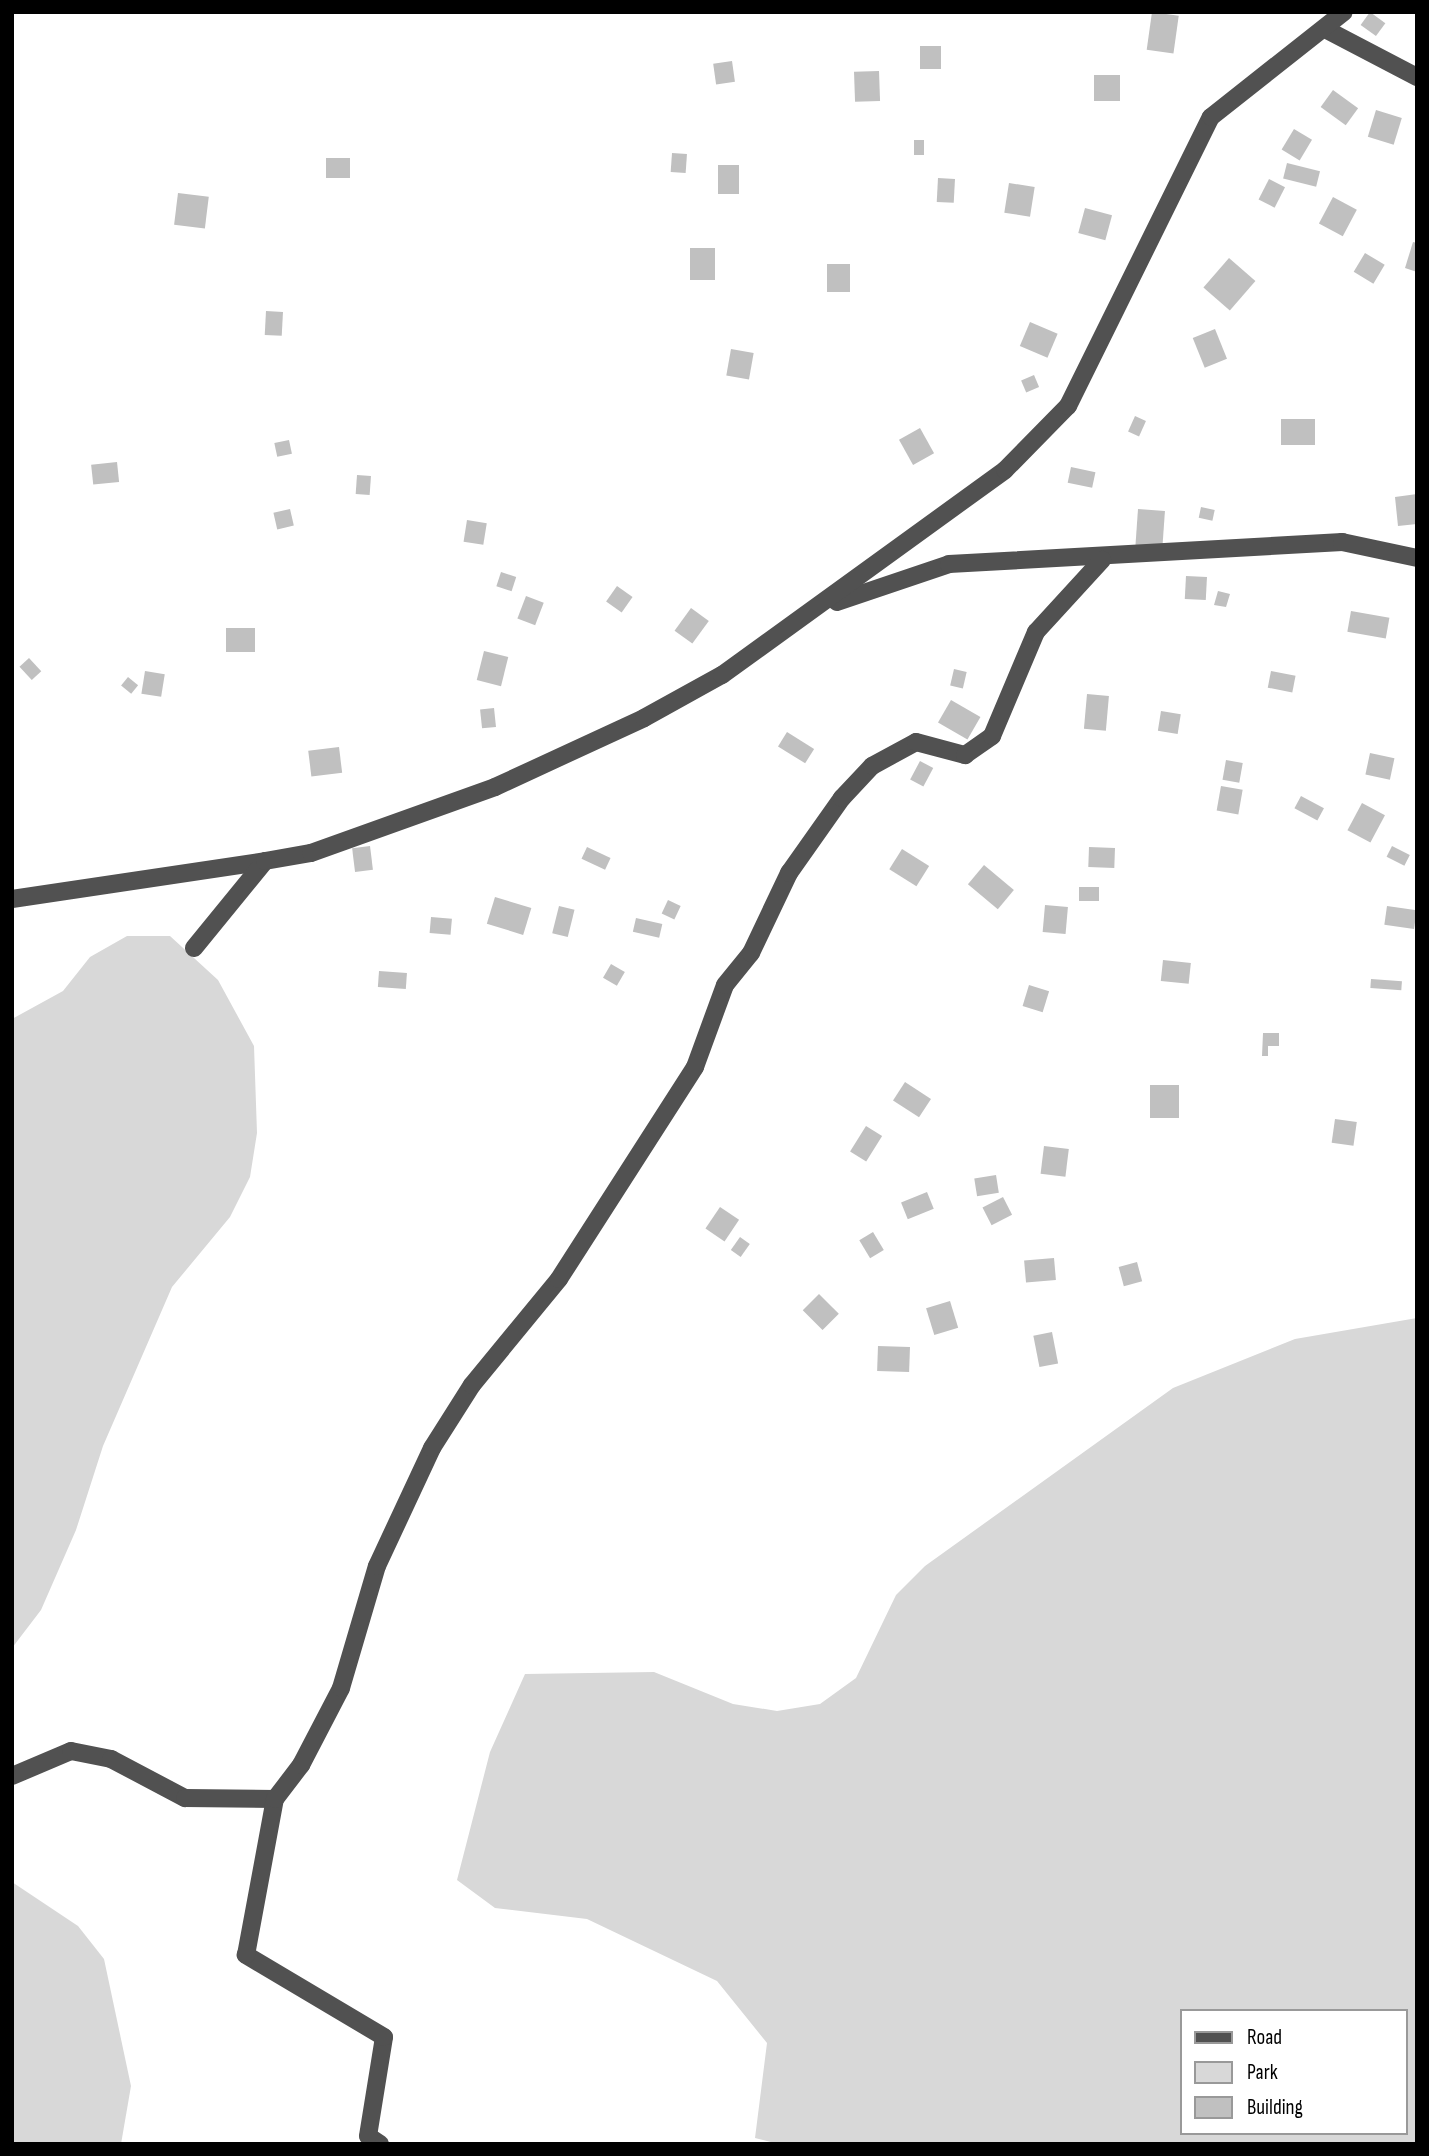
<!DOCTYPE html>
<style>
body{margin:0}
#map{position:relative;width:1429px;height:2156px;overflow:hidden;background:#fff;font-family:"Sofia Sans Condensed",sans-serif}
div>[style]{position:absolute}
.green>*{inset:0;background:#d8d8d8}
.building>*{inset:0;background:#c0c0c0;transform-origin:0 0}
.minor>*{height:18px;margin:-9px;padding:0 9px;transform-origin:9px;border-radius:9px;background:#515151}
span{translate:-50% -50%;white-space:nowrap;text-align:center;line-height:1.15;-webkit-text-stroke:5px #fff;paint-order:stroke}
.frame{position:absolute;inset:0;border:14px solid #000;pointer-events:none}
.legend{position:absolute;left:1180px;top:2009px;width:228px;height:126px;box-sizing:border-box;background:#fff;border:2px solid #999;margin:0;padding:9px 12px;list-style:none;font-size:21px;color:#000}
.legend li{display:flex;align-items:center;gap:14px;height:35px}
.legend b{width:35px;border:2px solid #999}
</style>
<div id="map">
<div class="green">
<div style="clip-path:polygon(127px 936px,170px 936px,218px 980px,254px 1046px,257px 1133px,250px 1177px,230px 1217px,172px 1287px,103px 1446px,76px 1530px,41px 1610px,12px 1648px,12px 1019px,63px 991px,90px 957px)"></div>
<div style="clip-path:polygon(evenodd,1417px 1318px,1417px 2144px,779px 2144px,755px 2138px,767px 2043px,717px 1981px,587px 1919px,495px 1908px,457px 1880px,490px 1752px,525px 1674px,654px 1672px,733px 1704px,777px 1711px,820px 1704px,856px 1678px,896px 1595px,925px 1566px,1173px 1388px,1295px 1339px,1417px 1318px,1182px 2011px,1406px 2011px,1406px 2133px,1182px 2133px,1182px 2011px)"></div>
<div style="clip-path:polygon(12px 1882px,78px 1926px,104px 1959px,131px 2086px,121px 2144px,12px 2144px)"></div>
</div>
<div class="building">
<div style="left:1152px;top:12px;width:27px;height:38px;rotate:8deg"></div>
<div style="left:1370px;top:12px;width:19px;height:16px;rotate:36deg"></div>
<div style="left:920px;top:46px;width:21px;height:23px"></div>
<div style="left:732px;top:61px;width:21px;height:19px;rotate:82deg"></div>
<div style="left:879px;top:71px;width:30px;height:25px;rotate:88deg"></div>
<div style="left:1094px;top:75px;width:26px;height:26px"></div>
<div style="left:1333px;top:90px;width:31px;height:21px;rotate:36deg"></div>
<div style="left:1376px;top:110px;width:27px;height:28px;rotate:17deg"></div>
<div style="left:1294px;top:129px;width:21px;height:24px;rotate:31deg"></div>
<div style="left:914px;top:140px;width:10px;height:15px"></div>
<div style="left:672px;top:153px;width:15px;height:19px;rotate:4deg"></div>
<div style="left:326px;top:158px;width:24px;height:20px"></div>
<div style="left:1287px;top:163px;width:34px;height:16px;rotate:14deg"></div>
<div style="left:718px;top:165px;width:21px;height:29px"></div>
<div style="left:938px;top:178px;width:17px;height:24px;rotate:3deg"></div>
<div style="left:1269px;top:179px;width:18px;height:23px;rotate:27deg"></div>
<div style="left:1009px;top:183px;width:26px;height:30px;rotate:9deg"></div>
<div style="left:178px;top:193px;width:31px;height:32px;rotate:7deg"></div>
<div style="left:1333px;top:197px;width:27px;height:30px;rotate:28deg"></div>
<div style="left:1085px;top:208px;width:28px;height:26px;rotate:15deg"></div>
<div style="clip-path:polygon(1413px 242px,1417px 243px,1417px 272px,1405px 268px)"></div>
<div style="left:690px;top:248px;width:25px;height:32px"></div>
<div style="left:1365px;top:253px;width:23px;height:22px;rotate:31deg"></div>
<div style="left:1229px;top:258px;width:35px;height:39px;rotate:41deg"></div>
<div style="left:827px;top:264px;width:23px;height:28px"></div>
<div style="left:266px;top:311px;width:17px;height:24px;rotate:3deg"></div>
<div style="left:1030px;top:322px;width:30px;height:26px;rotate:23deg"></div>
<div style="left:1215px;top:329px;width:32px;height:24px;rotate:68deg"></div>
<div style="left:731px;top:349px;width:23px;height:27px;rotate:10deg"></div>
<div style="left:1034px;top:375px;width:13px;height:14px;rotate:67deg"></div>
<div style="left:1135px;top:416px;width:12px;height:17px;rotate:24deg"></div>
<div style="left:1281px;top:419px;width:34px;height:26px"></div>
<div style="left:920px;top:428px;width:29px;height:24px;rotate:61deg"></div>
<div style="left:289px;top:440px;width:14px;height:15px;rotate:78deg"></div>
<div style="left:117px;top:462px;width:20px;height:26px;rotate:84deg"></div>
<div style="left:1071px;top:467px;width:25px;height:16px;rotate:12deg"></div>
<div style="left:357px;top:475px;width:14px;height:19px;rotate:4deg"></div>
<div style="clip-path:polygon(1417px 494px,1417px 524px,1398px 526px,1395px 497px)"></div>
<div style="left:1201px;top:507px;width:14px;height:11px;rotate:12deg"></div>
<div style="left:290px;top:509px;width:17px;height:17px;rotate:77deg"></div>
<div style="left:1138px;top:509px;width:27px;height:36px;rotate:4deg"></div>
<div style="left:467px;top:520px;width:20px;height:22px;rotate:9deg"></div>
<div style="left:501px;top:572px;width:16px;height:15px;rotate:18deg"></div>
<div style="left:1186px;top:576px;width:21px;height:23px;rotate:3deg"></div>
<div style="left:617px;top:586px;width:19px;height:19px;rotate:35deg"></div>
<div style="clip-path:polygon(1218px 591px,1230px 594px,1226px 607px,1214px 605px)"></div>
<div style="left:526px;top:596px;width:19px;height:24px;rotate:21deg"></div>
<div style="left:691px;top:608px;width:22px;height:28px;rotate:36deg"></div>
<div style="left:1351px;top:611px;width:39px;height:21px;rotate:10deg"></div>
<div style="left:226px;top:628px;width:29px;height:24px"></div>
<div style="left:484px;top:651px;width:25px;height:30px;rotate:14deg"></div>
<div style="left:29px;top:658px;width:18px;height:13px;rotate:47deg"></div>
<div style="left:954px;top:669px;width:13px;height:17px;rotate:13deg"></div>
<div style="left:145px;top:671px;width:20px;height:23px;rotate:9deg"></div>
<div style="left:1271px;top:671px;width:25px;height:17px;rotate:11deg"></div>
<div style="left:128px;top:677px;width:13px;height:11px;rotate:39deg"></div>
<div style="left:1087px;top:694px;width:22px;height:35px;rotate:5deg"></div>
<div style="left:951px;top:700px;width:34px;height:26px;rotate:30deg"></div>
<div style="left:494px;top:708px;width:19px;height:14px;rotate:84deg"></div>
<div style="left:1161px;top:711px;width:20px;height:20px;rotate:9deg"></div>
<div style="left:787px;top:732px;width:32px;height:17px;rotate:32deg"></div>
<div style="left:339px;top:747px;width:26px;height:31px;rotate:83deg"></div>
<div style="left:1370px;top:753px;width:25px;height:22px;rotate:12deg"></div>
<div style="left:1226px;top:760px;width:17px;height:20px;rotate:10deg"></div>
<div style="left:920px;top:761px;width:15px;height:21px;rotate:28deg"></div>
<div style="left:1221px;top:786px;width:22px;height:25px;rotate:10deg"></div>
<div style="left:1301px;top:796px;width:26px;height:14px;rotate:28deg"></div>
<div style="left:1362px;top:803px;width:26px;height:31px;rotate:28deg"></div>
<div style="left:370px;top:846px;width:24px;height:18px;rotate:83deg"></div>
<div style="left:1392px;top:846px;width:20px;height:12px;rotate:27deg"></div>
<div style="left:587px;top:847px;width:26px;height:13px;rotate:25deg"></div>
<div style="left:1089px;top:847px;width:26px;height:20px;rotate:2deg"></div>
<div style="left:902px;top:849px;width:32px;height:24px;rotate:32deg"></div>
<div style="left:984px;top:865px;width:39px;height:25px;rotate:40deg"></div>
<div style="left:1079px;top:887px;width:20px;height:14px"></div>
<div style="left:495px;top:897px;width:38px;height:28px;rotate:17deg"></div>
<div style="left:668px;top:900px;width:14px;height:15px;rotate:25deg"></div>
<div style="left:1045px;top:905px;width:23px;height:27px;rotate:5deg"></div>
<div style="left:559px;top:906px;width:16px;height:28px;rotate:14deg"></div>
<div style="left:1387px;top:906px;width:30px;height:19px;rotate:8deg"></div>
<div style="left:431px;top:917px;width:21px;height:16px;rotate:5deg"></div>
<div style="left:636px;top:918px;width:27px;height:14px;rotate:13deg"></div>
<div style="left:1163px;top:960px;width:28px;height:21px;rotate:6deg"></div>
<div style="left:611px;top:964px;width:16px;height:16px;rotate:30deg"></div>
<div style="left:379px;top:971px;width:28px;height:16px;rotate:4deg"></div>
<div style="left:1371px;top:979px;width:31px;height:9px;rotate:4deg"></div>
<div style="left:1029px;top:985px;width:21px;height:22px;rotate:17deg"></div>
<div style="clip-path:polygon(1263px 1033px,1279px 1033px,1279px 1046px,1268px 1046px,1268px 1056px,1262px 1056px)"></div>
<div style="left:905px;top:1082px;width:31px;height:22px;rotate:33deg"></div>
<div style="left:1150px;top:1085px;width:29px;height:33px"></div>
<div style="left:1335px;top:1119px;width:22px;height:24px;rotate:8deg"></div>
<div style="left:866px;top:1126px;width:19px;height:30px;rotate:32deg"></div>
<div style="left:1044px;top:1146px;width:25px;height:28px;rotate:7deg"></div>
<div style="left:996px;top:1175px;width:18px;height:22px;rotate:81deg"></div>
<div style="left:927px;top:1192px;width:18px;height:28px;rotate:68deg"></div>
<div style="left:1003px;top:1197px;width:20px;height:23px;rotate:63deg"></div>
<div style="left:720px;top:1207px;width:23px;height:26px;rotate:34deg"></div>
<div style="left:873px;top:1232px;width:21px;height:16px;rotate:59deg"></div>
<div style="left:740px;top:1237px;width:12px;height:16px;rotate:35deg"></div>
<div style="left:1054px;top:1258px;width:22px;height:30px;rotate:85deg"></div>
<div style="left:1137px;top:1262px;width:20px;height:19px;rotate:75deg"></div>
<div style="left:819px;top:1294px;width:28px;height:23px;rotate:45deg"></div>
<div style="left:950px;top:1301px;width:28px;height:25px;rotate:73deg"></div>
<div style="left:1052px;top:1332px;width:32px;height:19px;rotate:79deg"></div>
<div style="left:878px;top:1346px;width:32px;height:25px;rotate:2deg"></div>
</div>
<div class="minor">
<div style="left:1327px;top:30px;width:102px;rotate:27.6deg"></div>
<div style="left:837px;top:602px;width:118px;rotate:-18.7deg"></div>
<div style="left:949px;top:564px;width:394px;rotate:-3.2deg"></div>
<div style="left:1342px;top:542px;width:77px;rotate:12deg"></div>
<div style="left:12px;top:899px;width:256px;rotate:-8.5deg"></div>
<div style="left:194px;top:948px;width:112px;rotate:-50.8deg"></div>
<div style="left:265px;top:861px;width:47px;rotate:-9.9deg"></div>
<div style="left:311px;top:853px;width:195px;rotate:-19.7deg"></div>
<div style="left:495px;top:787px;width:164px;rotate:-24.8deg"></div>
<div style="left:644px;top:718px;width:89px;rotate:-28.9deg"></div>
<div style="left:722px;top:675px;width:349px;rotate:-35.9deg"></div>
<div style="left:1005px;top:470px;width:90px;rotate:-45.5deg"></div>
<div style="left:1068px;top:406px;width:322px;rotate:-63.7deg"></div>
<div style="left:1211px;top:117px;width:169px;rotate:-38.3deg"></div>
<div style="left:12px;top:1776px;width:64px;rotate:-23deg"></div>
<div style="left:71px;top:1751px;width:41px;rotate:11.3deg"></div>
<div style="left:111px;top:1759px;width:84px;rotate:27.8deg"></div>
<div style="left:185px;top:1798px;width:90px;rotate:0.6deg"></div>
<div style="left:380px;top:2144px;width:14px;rotate:-146deg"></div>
<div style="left:368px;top:2136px;width:100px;rotate:-80.8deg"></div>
<div style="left:384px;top:2037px;width:161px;rotate:-149.3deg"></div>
<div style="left:246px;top:1955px;width:159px;rotate:-79.5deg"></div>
<div style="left:275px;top:1799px;width:43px;rotate:-52.6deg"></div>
<div style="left:301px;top:1765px;width:87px;rotate:-62.5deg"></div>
<div style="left:341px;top:1688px;width:127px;rotate:-73.6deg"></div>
<div style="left:377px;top:1566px;width:130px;rotate:-65deg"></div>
<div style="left:432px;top:1448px;width:75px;rotate:-57.6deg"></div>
<div style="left:472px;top:1385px;width:137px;rotate:-50.6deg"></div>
<div style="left:559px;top:1279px;width:252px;rotate:-57.3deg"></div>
<div style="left:695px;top:1067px;width:87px;rotate:-69.9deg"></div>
<div style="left:725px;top:985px;width:41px;rotate:-50.9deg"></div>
<div style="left:751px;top:953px;width:89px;rotate:-64.6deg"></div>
<div style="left:789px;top:873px;width:92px;rotate:-54.8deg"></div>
<div style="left:842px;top:798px;width:44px;rotate:-46.8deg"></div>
<div style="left:872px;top:766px;width:50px;rotate:-28.6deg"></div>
<div style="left:916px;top:742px;width:51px;rotate:14.9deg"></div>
<div style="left:965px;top:755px;width:33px;rotate:-35deg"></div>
<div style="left:992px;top:736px;width:113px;rotate:-67.1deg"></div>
<div style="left:1036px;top:632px;width:98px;rotate:-47.5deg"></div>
</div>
<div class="frame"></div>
<ul class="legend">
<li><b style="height:9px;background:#515151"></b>Road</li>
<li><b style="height:19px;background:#d8d8d8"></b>Park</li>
<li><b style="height:19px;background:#c0c0c0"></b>Building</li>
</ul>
</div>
